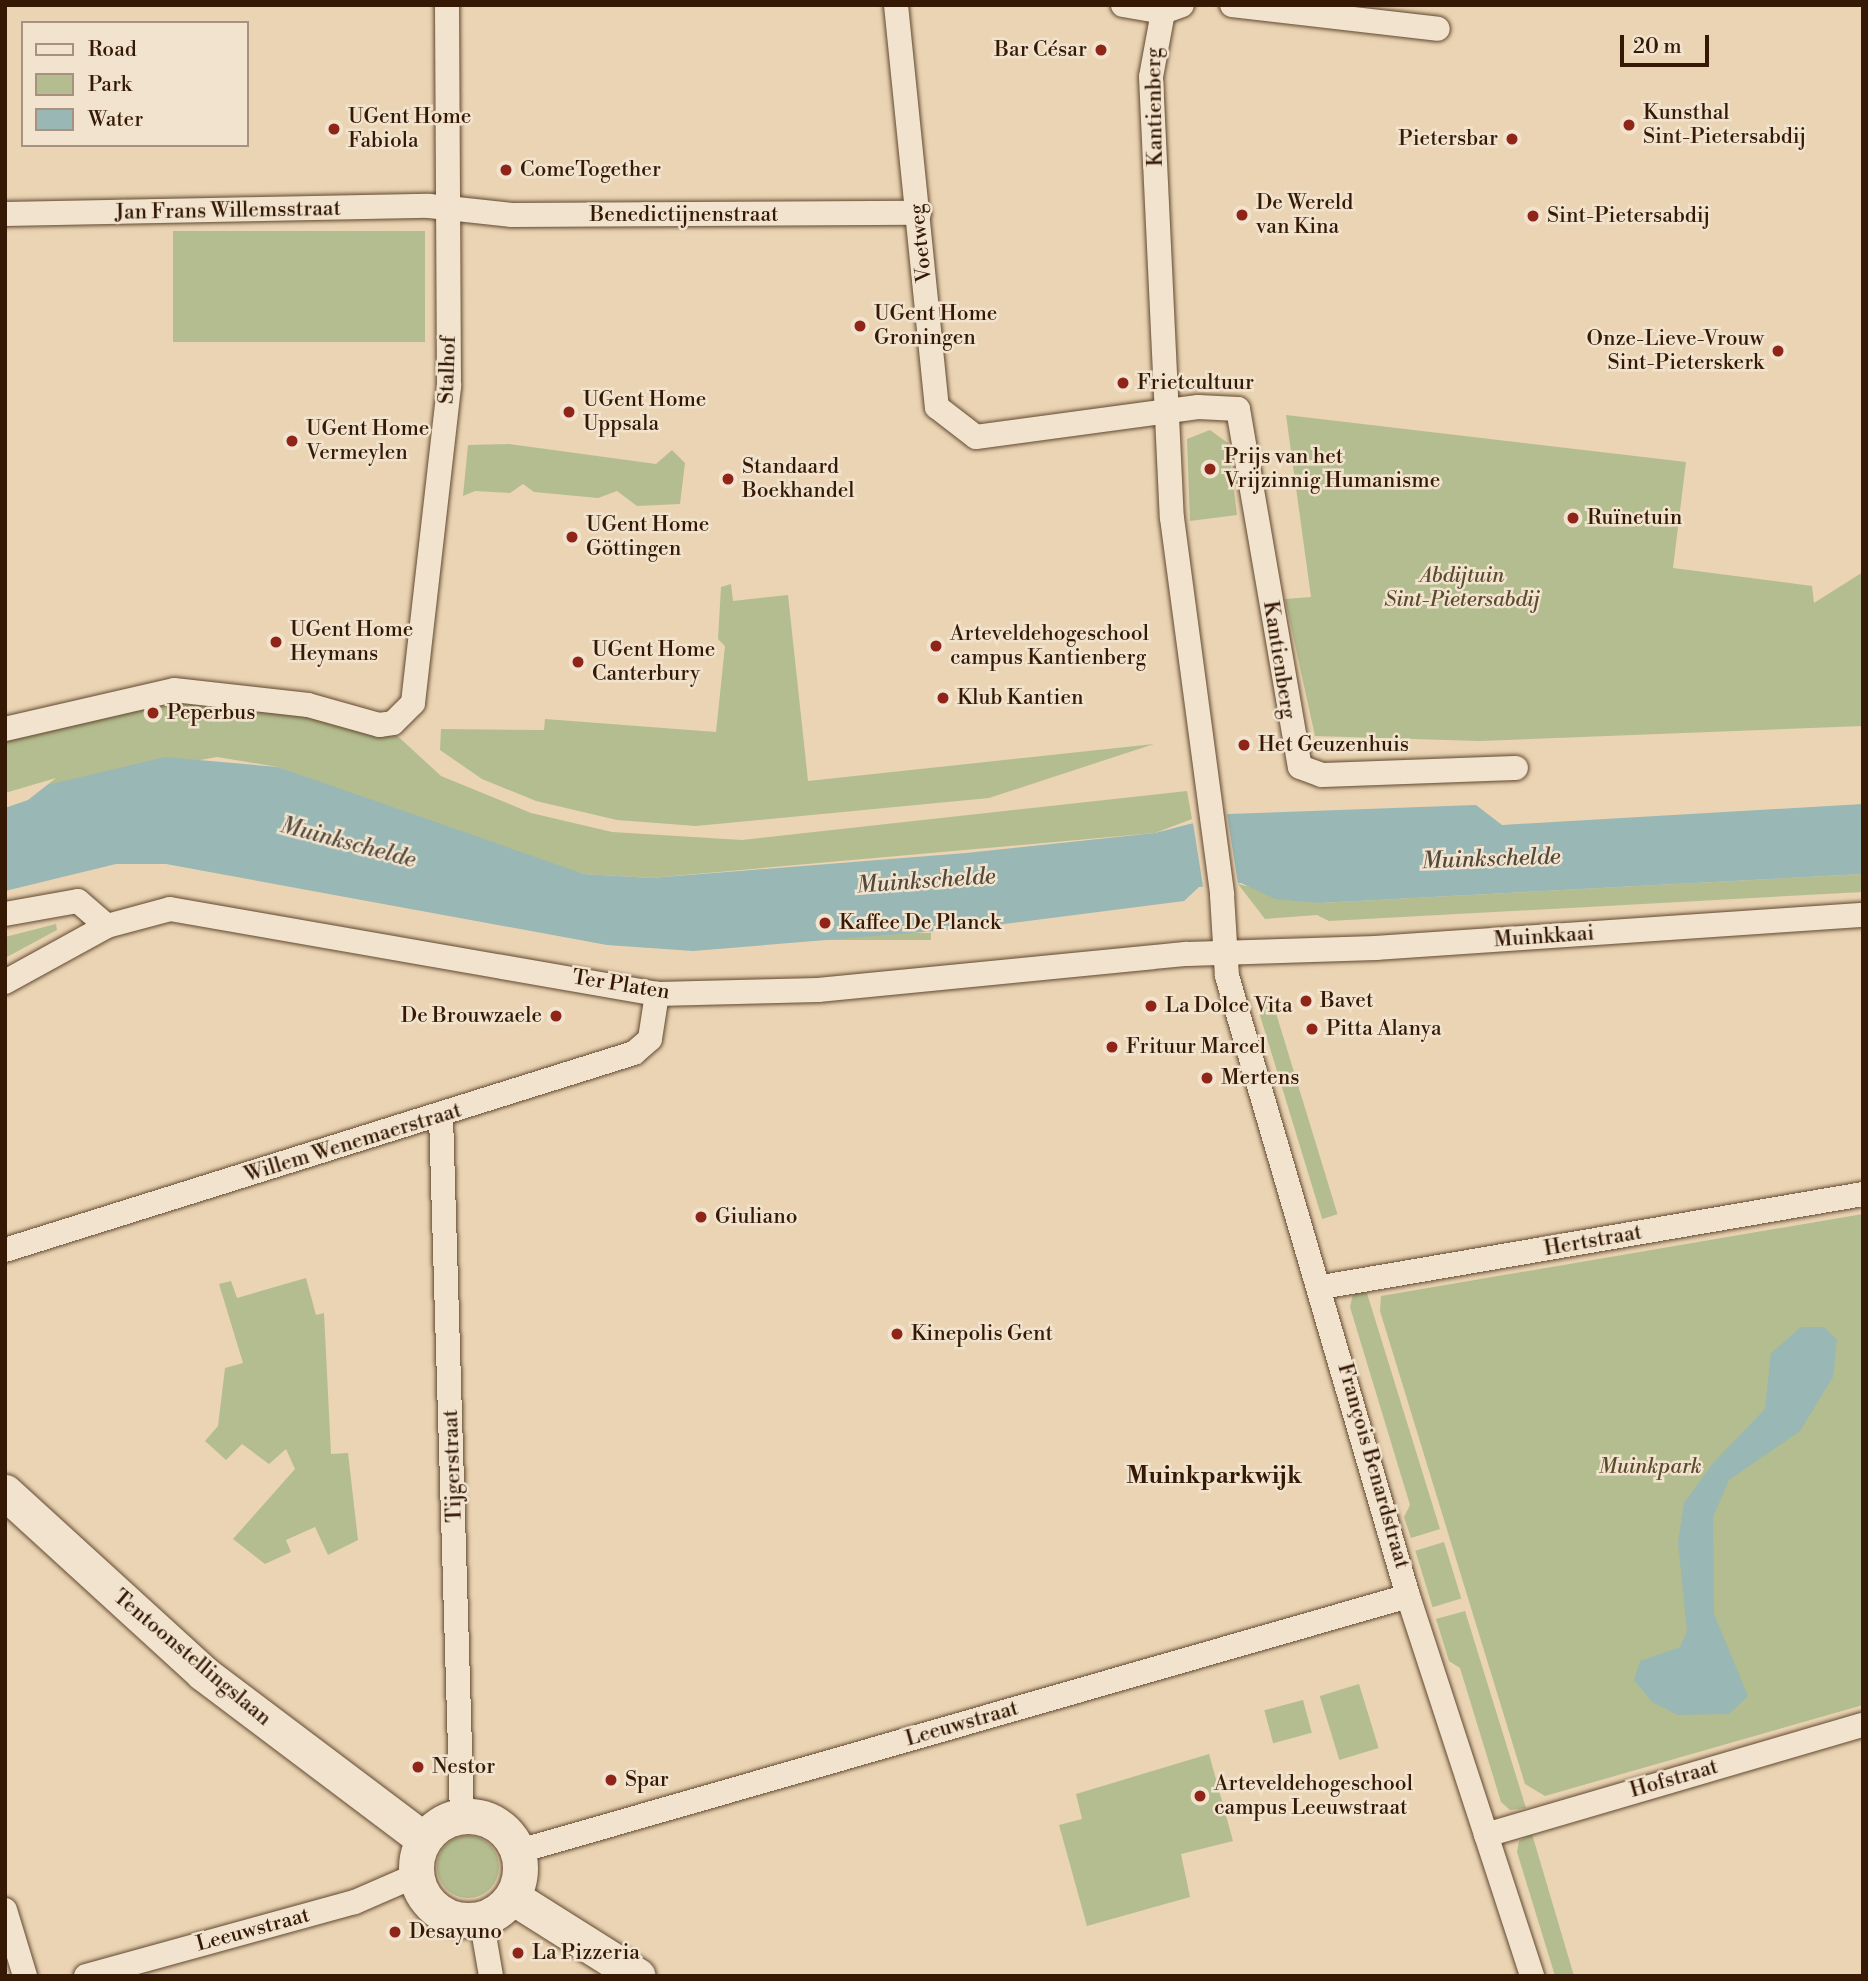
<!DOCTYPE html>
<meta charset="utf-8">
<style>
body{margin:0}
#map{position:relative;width:1868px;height:1981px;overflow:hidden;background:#ead4b3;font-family:"Libre Bodoni",serif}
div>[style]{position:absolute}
.green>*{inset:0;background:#b4bd8f;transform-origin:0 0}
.round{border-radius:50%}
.water>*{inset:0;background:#99b7b4}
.pier>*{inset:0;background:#ead4b3;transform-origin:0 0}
.roads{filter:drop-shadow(0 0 2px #624830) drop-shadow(0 0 2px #624830)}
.street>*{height:24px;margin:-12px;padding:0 12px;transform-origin:12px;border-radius:12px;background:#f1e3ce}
.secondary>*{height:35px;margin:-17.5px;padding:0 17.5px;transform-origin:17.5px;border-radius:17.5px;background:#f1e3ce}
.secondary>.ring{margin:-17.5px;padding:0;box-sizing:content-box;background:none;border:35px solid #f1e3ce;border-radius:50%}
.dots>*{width:19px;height:19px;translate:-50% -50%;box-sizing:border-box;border:4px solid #f1e3ce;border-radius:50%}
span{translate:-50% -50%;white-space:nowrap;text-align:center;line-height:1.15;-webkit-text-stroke:5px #f1e3ce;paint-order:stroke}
.poi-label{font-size:21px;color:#351905}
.right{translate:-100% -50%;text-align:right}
.left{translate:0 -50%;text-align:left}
.street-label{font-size:21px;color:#351905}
.park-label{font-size:21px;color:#5b4a2e;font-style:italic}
.water-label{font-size:23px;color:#53483a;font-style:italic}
.quarter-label{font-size:24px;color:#351905;font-weight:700}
.frame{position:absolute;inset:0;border:7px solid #351905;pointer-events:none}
.legend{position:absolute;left:21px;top:21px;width:228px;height:126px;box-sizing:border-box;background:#f1e3ce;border:2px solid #a6927e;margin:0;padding:9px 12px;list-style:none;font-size:21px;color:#351905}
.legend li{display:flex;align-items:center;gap:14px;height:35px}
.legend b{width:35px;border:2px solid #a6927e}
.scale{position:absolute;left:1620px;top:35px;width:89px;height:32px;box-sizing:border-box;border:4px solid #351905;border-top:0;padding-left:9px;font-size:21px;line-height:24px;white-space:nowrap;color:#351905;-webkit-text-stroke:5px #f1e3ce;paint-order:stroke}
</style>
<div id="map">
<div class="green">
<div style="left:173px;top:231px;width:252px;height:111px"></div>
<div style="clip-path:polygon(1286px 415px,1686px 462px,1673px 568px,1812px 586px,1814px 603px,1863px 572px,1863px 726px,1480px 741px,1315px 736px,1285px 599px,1311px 597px)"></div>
<div style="clip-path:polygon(1210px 430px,1228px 443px,1237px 515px,1190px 521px,1187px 439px)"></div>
<div style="clip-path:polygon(509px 444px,656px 464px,672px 450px,685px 463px,680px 504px,637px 506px,617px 491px,598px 498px,534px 492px,523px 484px,510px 493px,475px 491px,463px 496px,468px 445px)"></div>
<div style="clip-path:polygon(731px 584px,733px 601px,788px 595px,808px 781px,1154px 744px,989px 798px,696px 826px,617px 820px,536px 801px,482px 779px,440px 750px,441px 729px,544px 730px,545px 719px,716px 732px,725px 646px,718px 639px,721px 587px)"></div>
<div style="clip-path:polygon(174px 696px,391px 730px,441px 776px,531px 813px,612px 832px,742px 840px,1187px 791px,1192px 819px,1155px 833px,651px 878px,584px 874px,526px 858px,278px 767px,217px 757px,5px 795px,5px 736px)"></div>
<div style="clip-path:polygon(1863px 874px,1863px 892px,1329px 921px,1317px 915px,1265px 919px,1238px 884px,1320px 903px)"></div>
<div style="clip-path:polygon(56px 924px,57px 930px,5px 958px,5px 937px)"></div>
<div style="left:931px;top:933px;width:7px;height:135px;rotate:90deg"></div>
<div style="left:1272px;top:1000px;width:224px;height:16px;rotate:73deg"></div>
<div style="clip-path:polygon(1863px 1214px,1863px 1705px,1545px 1796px,1525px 1784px,1380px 1311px,1381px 1296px)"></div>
<div style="clip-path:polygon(306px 1278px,316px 1315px,324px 1313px,331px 1454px,348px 1453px,358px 1540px,328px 1555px,315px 1527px,286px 1540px,291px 1552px,265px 1564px,233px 1539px,295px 1469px,286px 1449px,269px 1464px,242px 1444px,226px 1460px,205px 1441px,218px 1426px,225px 1368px,243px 1363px,219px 1284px,231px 1281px,237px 1298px)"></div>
<div style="clip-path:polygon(1366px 1290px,1440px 1529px,1411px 1538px,1404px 1517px,1410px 1505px,1350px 1307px,1353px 1294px)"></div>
<div style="left:1444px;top:1542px;width:59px;height:30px;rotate:73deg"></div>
<div style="clip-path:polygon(1465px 1611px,1526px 1808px,1510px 1810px,1501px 1802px,1460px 1668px,1449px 1661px,1436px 1619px)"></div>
<div style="left:1359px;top:1684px;width:67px;height:41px;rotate:73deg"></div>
<div style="left:1303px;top:1700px;width:34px;height:40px;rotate:75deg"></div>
<div style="clip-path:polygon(1209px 1754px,1233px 1841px,1181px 1854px,1190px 1897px,1087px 1926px,1059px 1825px,1082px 1819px,1076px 1794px)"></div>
<div style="clip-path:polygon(1532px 1834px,1574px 1976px,1555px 1976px,1517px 1852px,1519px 1841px)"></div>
<div class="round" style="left:437px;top:1836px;width:62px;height:62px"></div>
</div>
<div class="water">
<div style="clip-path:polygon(165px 757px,278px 767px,584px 874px,651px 878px,966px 853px,1155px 833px,1228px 814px,1476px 805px,1502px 825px,1863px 804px,1863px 874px,1320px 903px,1275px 899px,1241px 883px,1199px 887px,1184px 901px,973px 928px,693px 951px,607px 945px,166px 864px,116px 864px,5px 891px,5px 795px)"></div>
<div style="clip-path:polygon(1801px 1327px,1824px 1327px,1837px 1340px,1833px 1377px,1800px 1431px,1729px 1480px,1713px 1517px,1714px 1614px,1748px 1696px,1729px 1714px,1678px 1715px,1652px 1702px,1634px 1680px,1640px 1661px,1680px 1647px,1687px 1631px,1678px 1542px,1684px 1503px,1713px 1463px,1765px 1409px,1771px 1353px)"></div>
</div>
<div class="pier">
<div style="clip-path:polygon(56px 778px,28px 800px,5px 808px,5px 793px)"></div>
<div style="left:1227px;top:814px;width:74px;height:35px;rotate:81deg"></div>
</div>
<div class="roads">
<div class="street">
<div style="left:896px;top:5px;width:404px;rotate:84.2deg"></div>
<div style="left:937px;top:407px;width:49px;rotate:37.6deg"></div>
<div style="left:976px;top:437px;width:224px;rotate:-7.7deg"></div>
<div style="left:1198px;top:407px;width:40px;rotate:2.9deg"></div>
<div style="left:1238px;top:409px;width:363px;rotate:80.2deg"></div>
<div style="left:1300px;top:767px;width:23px;rotate:20deg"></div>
<div style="left:1322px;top:775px;width:194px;rotate:-2.1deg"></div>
<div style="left:1123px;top:5px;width:41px;rotate:9.9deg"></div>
<div style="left:1163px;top:12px;width:20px;rotate:-20deg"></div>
<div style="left:1232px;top:5px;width:207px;rotate:6.6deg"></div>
<div style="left:1163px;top:12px;width:66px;rotate:100.5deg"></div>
<div style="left:1151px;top:77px;width:441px;rotate:87.3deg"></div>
<div style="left:1172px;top:518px;width:380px;rotate:82.4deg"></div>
<div style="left:1222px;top:895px;width:81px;rotate:86.5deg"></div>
<div style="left:1227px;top:976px;width:646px;rotate:73.73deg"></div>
<div style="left:1408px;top:1596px;width:400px;rotate:71.9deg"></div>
<div style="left:5px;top:214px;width:424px;rotate:-1.1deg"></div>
<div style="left:429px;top:206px;width:83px;rotate:6.2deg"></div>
<div style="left:512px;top:215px;width:407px;rotate:-0.3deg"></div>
<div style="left:5px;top:729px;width:173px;rotate:-13deg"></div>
<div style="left:174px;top:690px;width:135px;rotate:6.4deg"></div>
<div style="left:308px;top:705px;width:74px;rotate:15.7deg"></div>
<div style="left:379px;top:725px;width:14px;rotate:-8deg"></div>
<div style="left:393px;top:723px;width:28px;rotate:-45deg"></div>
<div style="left:413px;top:703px;width:319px;rotate:-83.5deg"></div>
<div style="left:449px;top:386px;width:381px;rotate:-90.3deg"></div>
<div style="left:5px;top:914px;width:74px;rotate:-10.1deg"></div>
<div style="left:78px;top:901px;width:38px;rotate:41deg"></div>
<div style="left:5px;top:982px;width:116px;rotate:-28.8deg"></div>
<div style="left:107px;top:926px;width:65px;rotate:-15.1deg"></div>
<div style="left:170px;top:909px;width:494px;rotate:9.9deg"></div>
<div style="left:657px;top:994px;width:161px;rotate:-1.4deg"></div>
<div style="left:818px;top:990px;width:371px;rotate:-5.6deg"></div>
<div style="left:1187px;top:954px;width:189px;rotate:-1.8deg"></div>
<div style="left:1376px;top:948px;width:488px;rotate:-3.9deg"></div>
<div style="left:441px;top:1116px;width:701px;rotate:88.28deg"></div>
<div style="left:5px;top:1250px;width:659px;rotate:-17.39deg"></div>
<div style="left:634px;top:1053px;width:21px;rotate:-41deg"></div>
<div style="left:650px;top:1039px;width:46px;rotate:-81.2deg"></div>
<div style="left:1322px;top:1287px;width:549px;rotate:-9.75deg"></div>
<div style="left:1486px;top:1835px;width:393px;rotate:-16.3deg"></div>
<div style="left:516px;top:1852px;width:928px;rotate:-16.01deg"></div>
<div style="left:5px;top:1910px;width:69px;rotate:73.1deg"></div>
<div style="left:481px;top:1918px;width:59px;rotate:80.2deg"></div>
<div style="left:86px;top:1976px;width:279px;rotate:-15.4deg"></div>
<div style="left:355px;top:1902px;width:68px;rotate:-23.5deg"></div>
</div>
<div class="secondary">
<div style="left:5px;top:1492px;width:268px;rotate:42.4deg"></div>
<div style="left:203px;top:1673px;width:274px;rotate:37deg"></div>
<div class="ring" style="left:416px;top:1816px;width:69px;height:69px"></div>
<div style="left:514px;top:1898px;width:146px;rotate:32.2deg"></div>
</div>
</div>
<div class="dots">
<div style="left:1101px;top:50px;background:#8f2418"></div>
<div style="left:1629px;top:125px;background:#8f2418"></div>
<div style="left:334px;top:129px;background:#8f2418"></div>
<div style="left:1512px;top:139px;background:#8f2418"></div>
<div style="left:506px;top:170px;background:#8f2418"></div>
<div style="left:1242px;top:215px;background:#8f2418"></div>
<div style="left:1533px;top:216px;background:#8f2418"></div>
<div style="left:860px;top:326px;background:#8f2418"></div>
<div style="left:1778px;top:351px;background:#8f2418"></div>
<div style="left:1123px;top:383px;background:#8f2418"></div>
<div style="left:569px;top:412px;background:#8f2418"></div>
<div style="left:292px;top:441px;background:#8f2418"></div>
<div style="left:1210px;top:469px;background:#8f2418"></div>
<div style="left:728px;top:479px;background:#8f2418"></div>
<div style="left:1573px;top:518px;background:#8f2418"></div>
<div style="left:572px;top:537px;background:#8f2418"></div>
<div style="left:276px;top:642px;background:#8f2418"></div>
<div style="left:936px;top:646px;background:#8f2418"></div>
<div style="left:578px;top:662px;background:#8f2418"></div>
<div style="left:943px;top:698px;background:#8f2418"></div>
<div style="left:153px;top:713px;background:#8f2418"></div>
<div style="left:1244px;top:745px;background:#8f2418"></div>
<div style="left:825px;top:923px;background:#8f2418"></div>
<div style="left:1306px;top:1001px;background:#8f2418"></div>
<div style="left:1151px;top:1006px;background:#8f2418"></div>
<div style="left:556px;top:1016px;background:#8f2418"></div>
<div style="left:1312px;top:1029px;background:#8f2418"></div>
<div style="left:1112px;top:1047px;background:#8f2418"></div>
<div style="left:1207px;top:1078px;background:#8f2418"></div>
<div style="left:701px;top:1217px;background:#8f2418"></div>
<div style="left:897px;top:1334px;background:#8f2418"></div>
<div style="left:418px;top:1767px;background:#8f2418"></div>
<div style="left:611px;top:1780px;background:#8f2418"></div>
<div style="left:1200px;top:1796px;background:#8f2418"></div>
<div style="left:395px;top:1932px;background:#8f2418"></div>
<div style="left:518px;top:1953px;background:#8f2418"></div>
</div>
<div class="poi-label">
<span class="right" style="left:1087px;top:50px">Bar César</span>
<span class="left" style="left:1643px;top:125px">Kunsthal<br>Sint-Pietersabdij</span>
<span class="left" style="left:348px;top:129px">UGent Home<br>Fabiola</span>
<span class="right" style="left:1498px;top:139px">Pietersbar</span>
<span class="left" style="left:520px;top:170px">ComeTogether</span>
<span class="left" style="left:1256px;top:215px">De Wereld<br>van Kina</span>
<span class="left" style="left:1547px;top:216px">Sint-Pietersabdij</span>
<span class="left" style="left:874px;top:326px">UGent Home<br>Groningen</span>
<span class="right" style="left:1764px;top:351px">Onze-Lieve-Vrouw<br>Sint-Pieterskerk</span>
<span class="left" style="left:1137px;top:383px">Frietcultuur</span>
<span class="left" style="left:583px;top:412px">UGent Home<br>Uppsala</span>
<span class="left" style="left:306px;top:441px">UGent Home<br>Vermeylen</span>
<span class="left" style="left:1224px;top:469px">Prijs van het<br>Vrijzinnig Humanisme</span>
<span class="left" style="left:742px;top:479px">Standaard<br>Boekhandel</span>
<span class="left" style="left:1587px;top:518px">Ruïnetuin</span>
<span class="left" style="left:586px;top:537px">UGent Home<br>Göttingen</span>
<span class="left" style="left:290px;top:642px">UGent Home<br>Heymans</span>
<span class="left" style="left:950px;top:646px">Arteveldehogeschool<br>campus Kantienberg</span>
<span class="left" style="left:592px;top:662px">UGent Home<br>Canterbury</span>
<span class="left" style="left:957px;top:698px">Klub Kantien</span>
<span class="left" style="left:167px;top:713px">Peperbus</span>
<span class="left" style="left:1258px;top:745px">Het Geuzenhuis</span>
<span class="left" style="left:839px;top:923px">Kaffee De Planck</span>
<span class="left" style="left:1320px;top:1001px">Bavet</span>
<span class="left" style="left:1165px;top:1006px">La Dolce Vita</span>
<span class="right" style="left:542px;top:1016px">De Brouwzaele</span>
<span class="left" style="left:1326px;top:1029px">Pitta Alanya</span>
<span class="left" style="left:1126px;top:1047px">Frituur Marcel</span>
<span class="left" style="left:1221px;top:1078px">Mertens</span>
<span class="left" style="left:715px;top:1217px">Giuliano</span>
<span class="left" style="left:911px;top:1334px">Kinepolis Gent</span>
<span class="left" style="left:432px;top:1767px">Nestor</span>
<span class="left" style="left:625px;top:1780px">Spar</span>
<span class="left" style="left:1214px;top:1796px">Arteveldehogeschool<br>campus Leeuwstraat</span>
<span class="left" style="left:409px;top:1932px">Desayuno</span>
<span class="left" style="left:532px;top:1953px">La Pizzeria</span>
</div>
<div class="street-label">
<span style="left:1155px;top:107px;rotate:-91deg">Kantienberg</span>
<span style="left:228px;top:211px;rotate:-1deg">Jan Frans Willemsstraat</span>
<span style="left:684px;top:215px">Benedictijnenstraat</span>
<span style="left:921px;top:243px;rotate:-96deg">Voetweg</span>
<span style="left:448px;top:370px;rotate:-88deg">Stalhof</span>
<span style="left:1279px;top:660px;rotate:81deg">Kantienberg</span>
<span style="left:1544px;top:937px;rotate:-4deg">Muinkkaai</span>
<span style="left:621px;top:985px;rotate:9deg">Ter Platen</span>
<span style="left:353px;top:1143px;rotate:-17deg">Willem Wenemaerstraat</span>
<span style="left:1593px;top:1241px;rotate:-10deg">Hertstraat</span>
<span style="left:453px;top:1466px;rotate:-92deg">Tijgerstraat</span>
<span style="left:1373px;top:1466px;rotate:74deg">François Benardstraat</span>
<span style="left:192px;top:1658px;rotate:40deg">Tentoonstellingslaan</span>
<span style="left:962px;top:1724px;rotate:-16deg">Leeuwstraat</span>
<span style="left:1674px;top:1779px;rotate:-16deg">Hofstraat</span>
<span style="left:253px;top:1930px;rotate:-15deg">Leeuwstraat</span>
</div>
<div class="park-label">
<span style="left:1462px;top:588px">Abdijtuin<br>Sint-Pietersabdij</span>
<span style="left:1650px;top:1467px">Muinkpark</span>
</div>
<div class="water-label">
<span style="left:348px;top:843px;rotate:15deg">Muinkschelde</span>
<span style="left:1491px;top:859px;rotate:-2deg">Muinkschelde</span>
<span style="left:926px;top:881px;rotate:-4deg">Muinkschelde</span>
</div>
<div class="quarter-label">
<span style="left:1214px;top:1477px">Muinkparkwijk</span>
</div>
<div class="frame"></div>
<ul class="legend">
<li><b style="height:9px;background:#f1e3ce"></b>Road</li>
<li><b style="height:19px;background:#b4bd8f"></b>Park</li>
<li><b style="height:19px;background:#99b7b4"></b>Water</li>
</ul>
<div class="scale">20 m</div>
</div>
